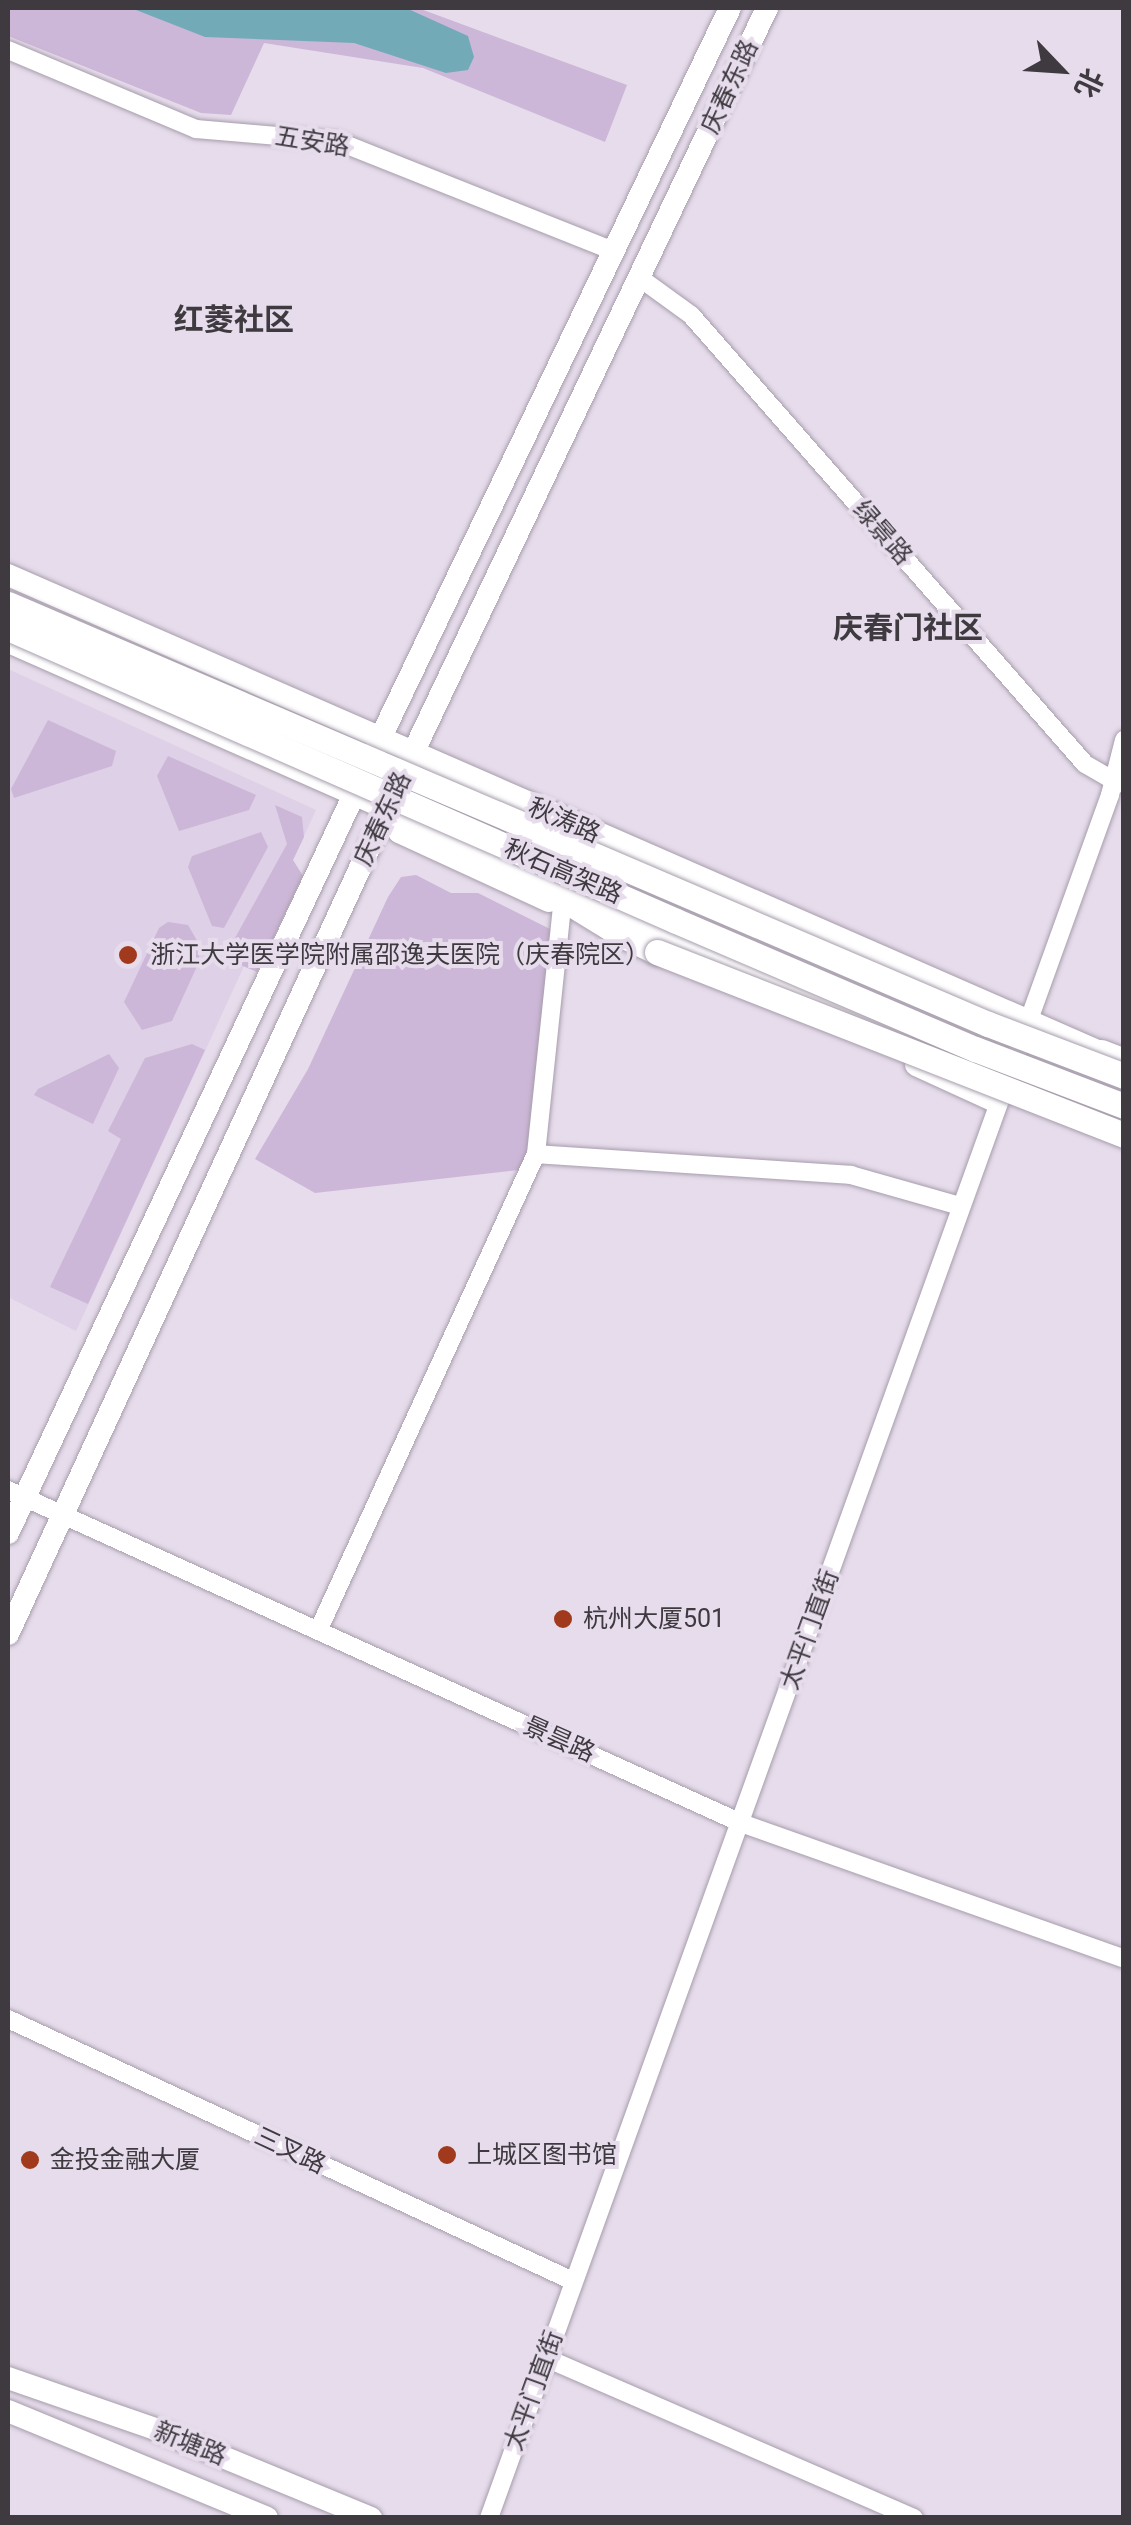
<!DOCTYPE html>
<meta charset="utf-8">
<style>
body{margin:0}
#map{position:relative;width:1131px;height:2525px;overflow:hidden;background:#e6dceb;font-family:Roboto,"Noto Sans SC",sans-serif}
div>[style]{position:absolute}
.built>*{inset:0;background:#ded0e6}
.green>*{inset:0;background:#cdb7d8}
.water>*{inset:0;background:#72abb7}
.roads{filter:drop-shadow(0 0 2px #a79dac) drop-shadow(0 0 2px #a79dac)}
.minor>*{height:18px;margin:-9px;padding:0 9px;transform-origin:9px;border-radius:9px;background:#fff}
.major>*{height:22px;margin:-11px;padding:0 11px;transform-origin:11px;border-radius:11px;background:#fff}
.highway>*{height:25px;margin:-12.5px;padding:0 12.5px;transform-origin:12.5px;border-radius:12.5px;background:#fff}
.bridges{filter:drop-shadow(0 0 2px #a79dac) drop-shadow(0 0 2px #a79dac)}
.highway-bridge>*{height:25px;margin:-12.5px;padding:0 12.5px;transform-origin:12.5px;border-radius:12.5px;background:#fff}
.dots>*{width:28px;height:28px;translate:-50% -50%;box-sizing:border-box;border:5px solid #e6dceb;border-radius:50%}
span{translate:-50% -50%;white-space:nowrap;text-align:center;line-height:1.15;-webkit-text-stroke:8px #e6dceb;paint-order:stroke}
.street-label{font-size:25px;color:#3e3a40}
.poi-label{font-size:25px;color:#3e3a40}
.left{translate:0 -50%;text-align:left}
.quarter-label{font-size:30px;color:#3e3a40;font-weight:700}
.frame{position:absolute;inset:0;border:10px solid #3e3a40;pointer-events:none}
.north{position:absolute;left:1011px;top:20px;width:100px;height:100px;-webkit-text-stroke:8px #e6dceb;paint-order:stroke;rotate:115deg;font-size:28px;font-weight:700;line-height:40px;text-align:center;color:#3e3a40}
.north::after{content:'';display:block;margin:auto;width:35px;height:45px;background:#3e3a40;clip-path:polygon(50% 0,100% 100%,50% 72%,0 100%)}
</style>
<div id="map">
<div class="built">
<div style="clip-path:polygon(8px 669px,316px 810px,76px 1331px,8px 1297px)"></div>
</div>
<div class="green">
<div style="clip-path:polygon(8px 8px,418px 8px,627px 85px,605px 142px,423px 68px,264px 43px,231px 115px,201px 113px,8px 36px)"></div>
<div style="clip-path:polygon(48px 720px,116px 751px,112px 766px,14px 798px,11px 789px)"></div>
<div style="clip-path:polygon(168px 756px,256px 795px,249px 810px,179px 831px,157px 776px)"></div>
<div style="clip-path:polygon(275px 805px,302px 817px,304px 837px,293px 860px,303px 876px,257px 972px,224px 958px,287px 844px)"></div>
<div style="clip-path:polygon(261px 832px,268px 847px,224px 928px,212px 926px,188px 867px,192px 856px)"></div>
<div style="clip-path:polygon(416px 875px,451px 893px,478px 893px,568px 938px,528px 1169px,315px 1193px,255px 1159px,308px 1069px,388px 897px,401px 877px)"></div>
<div style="clip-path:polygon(168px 922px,188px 925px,199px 944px,199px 962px,172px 1021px,142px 1030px,124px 1002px,159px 928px)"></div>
<div style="clip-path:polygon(192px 1044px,205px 1050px,88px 1304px,50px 1287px,121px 1139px,108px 1131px,145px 1058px)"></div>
<div style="clip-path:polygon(109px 1054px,119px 1068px,93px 1124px,34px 1095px,38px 1089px)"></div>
</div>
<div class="water">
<div style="clip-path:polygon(131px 8px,406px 8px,468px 36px,474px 57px,468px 70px,446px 73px,354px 43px,205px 37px)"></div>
</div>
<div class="roads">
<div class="minor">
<div style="left:8px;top:50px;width:204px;rotate:22.8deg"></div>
<div style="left:196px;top:129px;width:142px;rotate:4.9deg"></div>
<div style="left:337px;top:141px;width:297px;rotate:21.7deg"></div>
<div style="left:640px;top:278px;width:63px;rotate:36deg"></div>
<div style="left:691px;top:315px;width:597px;rotate:48.73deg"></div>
<div style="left:1085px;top:764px;width:39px;rotate:30deg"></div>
<div style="left:536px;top:1154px;width:316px;rotate:3.8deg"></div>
<div style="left:851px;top:1175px;width:113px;rotate:15.9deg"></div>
<div style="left:8px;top:1490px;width:805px;rotate:24.43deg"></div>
<div style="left:741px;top:1823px;width:406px;rotate:19.5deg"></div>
<div style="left:318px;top:1631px;width:524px;rotate:-65.44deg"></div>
<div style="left:536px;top:1154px;width:248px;rotate:-84deg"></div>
<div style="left:8px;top:2019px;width:623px;rotate:24.88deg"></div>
<div style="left:546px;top:2358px;width:401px;rotate:23.5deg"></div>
<div style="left:489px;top:2518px;width:1831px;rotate:-70.18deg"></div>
<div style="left:1110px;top:795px;width:57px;rotate:-75.7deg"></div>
</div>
<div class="major">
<div style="left:8px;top:575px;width:1209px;rotate:23.6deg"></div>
<div style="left:11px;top:643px;width:538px;rotate:23.8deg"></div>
<div style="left:387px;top:808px;width:27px;rotate:63deg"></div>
<div style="left:399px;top:832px;width:165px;rotate:24.7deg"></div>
<div style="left:572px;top:893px;width:82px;rotate:25.9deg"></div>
<div style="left:646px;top:929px;width:276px;rotate:22.6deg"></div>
<div style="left:916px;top:1065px;width:89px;rotate:24.6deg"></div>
<div style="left:8px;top:1533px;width:877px;rotate:-64.9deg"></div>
<div style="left:380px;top:739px;width:810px;rotate:-64.42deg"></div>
<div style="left:8px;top:1634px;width:967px;rotate:-65.32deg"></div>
<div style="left:412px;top:755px;width:827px;rotate:-64.58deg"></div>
<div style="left:8px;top:2378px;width:156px;rotate:19.1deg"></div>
<div style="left:155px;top:2429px;width:234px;rotate:22.4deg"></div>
<div style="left:8px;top:2411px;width:280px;rotate:22.4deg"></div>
</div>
<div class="highway">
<div style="left:488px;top:853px;width:155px;rotate:31.5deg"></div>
<div style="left:620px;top:934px;width:41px;rotate:25.9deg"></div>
<div style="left:1101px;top:1052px;width:25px;rotate:21deg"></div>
</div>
</div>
<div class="bridges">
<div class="highway-bridge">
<div style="left:8px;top:604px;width:1066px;rotate:23.2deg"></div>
<div style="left:988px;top:1024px;width:146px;rotate:20.9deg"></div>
<div style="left:8px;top:628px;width:729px;rotate:23.68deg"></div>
<div style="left:676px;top:921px;width:325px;rotate:23.2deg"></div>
<div style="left:975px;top:1049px;width:160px;rotate:20.9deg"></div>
<div style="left:657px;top:952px;width:502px;rotate:21.4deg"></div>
</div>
</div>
<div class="dots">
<div style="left:128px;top:955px;background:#a1391d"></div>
<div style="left:563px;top:1619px;background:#a1391d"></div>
<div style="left:447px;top:2155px;background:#a1391d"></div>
<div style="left:30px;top:2160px;background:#a1391d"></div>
</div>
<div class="street-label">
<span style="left:730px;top:87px;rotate:-65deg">庆春东路</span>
<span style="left:312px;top:142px;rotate:9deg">五安路</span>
<span style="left:882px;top:533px;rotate:49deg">绿景路</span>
<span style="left:383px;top:819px;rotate:-65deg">庆春东路</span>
<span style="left:564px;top:821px;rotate:23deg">秋涛路</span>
<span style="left:563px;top:872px;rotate:23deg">秋石高架路</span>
<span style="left:810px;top:1630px;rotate:-70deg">太平门直街</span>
<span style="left:559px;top:1740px;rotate:24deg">景昙路</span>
<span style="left:290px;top:2151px;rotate:25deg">三叉路</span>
<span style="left:534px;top:2391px;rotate:-70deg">太平门直街</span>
<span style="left:190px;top:2444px;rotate:22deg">新塘路</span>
</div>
<div class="poi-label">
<span class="left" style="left:150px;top:955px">浙江大学医学院附属邵逸夫医院（庆春院区）</span>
<span class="left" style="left:583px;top:1619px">杭州大厦501</span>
<span class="left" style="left:467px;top:2155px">上城区图书馆</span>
<span class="left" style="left:50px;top:2160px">金投金融大厦</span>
</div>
<div class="quarter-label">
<span style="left:234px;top:320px">红菱社区</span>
<span style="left:908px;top:628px">庆春门社区</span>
</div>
<div class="frame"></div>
<div class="north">北</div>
</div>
